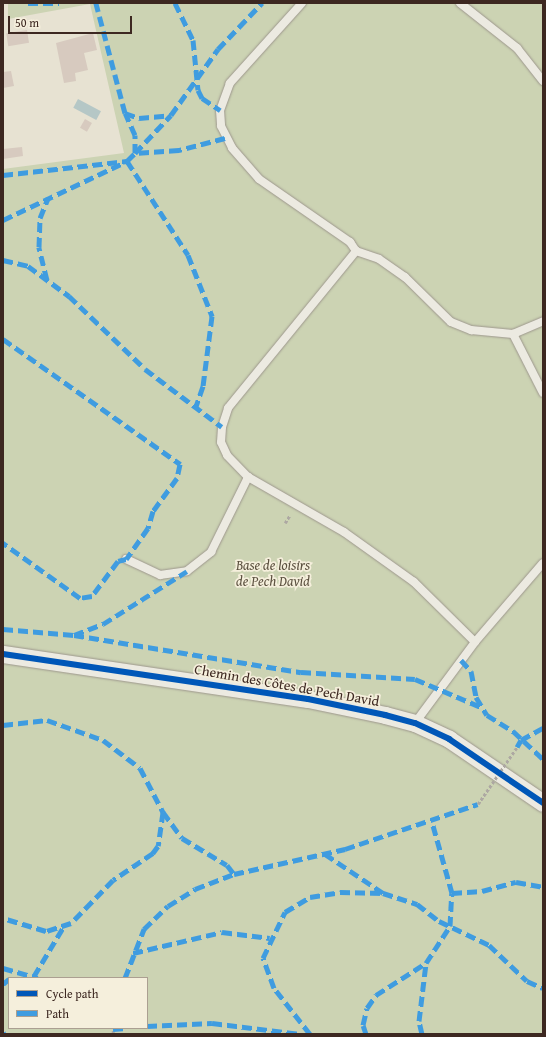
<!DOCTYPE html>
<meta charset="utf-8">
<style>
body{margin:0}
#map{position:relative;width:546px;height:1037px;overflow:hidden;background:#e7e2d2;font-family:"Gentium Book Plus",serif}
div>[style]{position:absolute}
.green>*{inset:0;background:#ccd3b3}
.water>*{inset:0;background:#b5c7c6;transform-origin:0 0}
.building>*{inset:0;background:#d7cabf;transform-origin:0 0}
.path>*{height:2.5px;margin-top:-1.25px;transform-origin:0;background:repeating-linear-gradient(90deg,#ada8a2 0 3px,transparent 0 5px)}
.roads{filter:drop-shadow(0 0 1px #9d978d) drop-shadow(0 0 1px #9d978d)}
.service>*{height:8px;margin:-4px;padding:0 4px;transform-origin:4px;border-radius:4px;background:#eceae1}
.minor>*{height:17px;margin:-8.5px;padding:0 8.5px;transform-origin:8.5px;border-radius:8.5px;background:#eceae1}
.path-bridge>*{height:2.5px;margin-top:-1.25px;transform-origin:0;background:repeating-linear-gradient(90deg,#ada8a2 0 3px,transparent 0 5px)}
.quiet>*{height:5px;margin-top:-2.5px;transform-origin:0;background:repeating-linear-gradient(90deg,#3f9ce0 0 10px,transparent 0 15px)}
.cycleway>*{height:6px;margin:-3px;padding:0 3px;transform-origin:3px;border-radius:3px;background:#0057b8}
span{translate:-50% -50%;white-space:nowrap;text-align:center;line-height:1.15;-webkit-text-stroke:3.5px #f5efdc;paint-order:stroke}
.park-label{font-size:14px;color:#5b503f;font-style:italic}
.street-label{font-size:14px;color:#3d2821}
.frame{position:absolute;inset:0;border:4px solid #3d2821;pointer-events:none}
.legend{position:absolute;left:8px;top:977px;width:140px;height:52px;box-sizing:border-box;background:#f5efdc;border:1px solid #ab9f91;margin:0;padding:5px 7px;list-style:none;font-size:12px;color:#3d2821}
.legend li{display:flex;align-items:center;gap:8px;height:20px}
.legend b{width:20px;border:1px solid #ab9f91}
.scale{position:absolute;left:8px;top:16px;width:124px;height:18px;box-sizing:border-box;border:2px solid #3d2821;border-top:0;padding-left:5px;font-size:12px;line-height:14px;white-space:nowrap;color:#3d2821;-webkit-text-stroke:3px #f5efdc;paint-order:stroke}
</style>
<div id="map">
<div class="green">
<div style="clip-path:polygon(evenodd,8px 3px,543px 3px,543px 1034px,3px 1034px,3px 169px,124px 153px,90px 4px,8px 19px,8px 3px,9px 978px,147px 978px,147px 1028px,9px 1028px,9px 978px)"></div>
</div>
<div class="water">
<div style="left:78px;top:99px;width:26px;height:10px;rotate:28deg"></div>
</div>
<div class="building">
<div style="left:27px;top:30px;width:13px;height:21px;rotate:81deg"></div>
<div style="clip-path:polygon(93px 33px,97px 50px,84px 53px,88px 70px,75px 73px,76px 81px,64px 83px,56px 43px)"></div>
<div style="clip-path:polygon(11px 71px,14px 86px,3px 88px,3px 72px)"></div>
<div style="left:85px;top:119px;width:8px;height:10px;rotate:30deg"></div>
<div style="clip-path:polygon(22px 147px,23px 156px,3px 159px,3px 149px)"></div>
</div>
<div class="path">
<div style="left:285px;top:523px;width:9px;rotate:-58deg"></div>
<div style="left:113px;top:1034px;width:6px;rotate:-90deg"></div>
</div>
<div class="roads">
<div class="service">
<div style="left:302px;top:3px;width:108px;rotate:132deg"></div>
<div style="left:230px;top:83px;width:29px;rotate:110deg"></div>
<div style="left:220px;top:110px;width:16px;rotate:86deg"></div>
<div style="left:221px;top:126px;width:25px;rotate:63deg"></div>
<div style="left:232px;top:148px;width:41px;rotate:48.9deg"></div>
<div style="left:259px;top:179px;width:111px;rotate:34.7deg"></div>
<div style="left:350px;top:242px;width:11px;rotate:56deg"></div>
<div style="left:460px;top:3px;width:73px;rotate:38.3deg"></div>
<div style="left:517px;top:48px;width:42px;rotate:51.8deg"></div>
<div style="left:513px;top:334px;width:66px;rotate:63deg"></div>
<div style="left:126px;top:559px;width:38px;rotate:25deg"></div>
<div style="left:160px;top:575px;width:27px;rotate:-8deg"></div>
<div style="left:187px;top:571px;width:31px;rotate:-38deg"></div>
<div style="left:211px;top:552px;width:84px;rotate:-63.7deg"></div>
<div style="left:475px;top:642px;width:86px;rotate:-135.5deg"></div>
<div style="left:414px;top:582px;width:86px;rotate:-144.5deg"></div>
<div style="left:344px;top:532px;width:111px;rotate:-150.2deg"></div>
<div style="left:248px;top:477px;width:30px;rotate:-134deg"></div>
<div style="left:227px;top:455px;width:14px;rotate:-115deg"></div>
<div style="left:221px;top:442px;width:15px;rotate:-86deg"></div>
<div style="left:222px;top:427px;width:20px;rotate:-72deg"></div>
<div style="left:228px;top:408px;width:203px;rotate:-50.8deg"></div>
<div style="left:356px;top:251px;width:24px;rotate:19deg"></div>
<div style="left:379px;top:259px;width:32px;rotate:35deg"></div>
<div style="left:405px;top:277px;width:64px;rotate:44.4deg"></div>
<div style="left:451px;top:322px;width:22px;rotate:22deg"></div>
<div style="left:471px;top:330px;width:42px;rotate:5.4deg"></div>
<div style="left:513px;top:334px;width:33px;rotate:-23deg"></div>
<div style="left:415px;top:723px;width:101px;rotate:-53.5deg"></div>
<div style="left:475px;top:642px;width:104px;rotate:-49.3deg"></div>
</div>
<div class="minor">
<div style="left:3px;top:654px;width:308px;rotate:8.4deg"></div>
<div style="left:308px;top:699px;width:79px;rotate:11.7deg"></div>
<div style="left:385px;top:715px;width:31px;rotate:15deg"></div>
<div style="left:415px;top:723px;width:38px;rotate:25deg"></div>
<div style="left:449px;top:739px;width:114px;rotate:34.2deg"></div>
</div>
</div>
<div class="path-bridge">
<div style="left:478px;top:804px;width:69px;rotate:-55.6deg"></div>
</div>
<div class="quiet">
<div style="left:28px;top:3px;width:31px"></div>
<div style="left:175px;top:3px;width:41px;rotate:64.1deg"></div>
<div style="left:193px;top:40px;width:50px;rotate:84.3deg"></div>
<div style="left:198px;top:90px;width:9px;rotate:63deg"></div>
<div style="left:202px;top:98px;width:22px;rotate:34deg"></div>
<div style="left:125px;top:113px;width:15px;rotate:20deg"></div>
<div style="left:139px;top:118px;width:32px;rotate:-5deg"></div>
<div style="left:225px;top:138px;width:48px;rotate:165.4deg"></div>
<div style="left:179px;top:150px;width:44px;rotate:176.1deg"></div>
<div style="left:135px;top:153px;width:52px;rotate:-46.5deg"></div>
<div style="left:171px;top:115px;width:81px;rotate:-54.5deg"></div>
<div style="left:218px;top:49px;width:64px;rotate:-46.3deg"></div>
<div style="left:3px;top:175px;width:125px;rotate:-6.4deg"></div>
<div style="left:127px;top:161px;width:112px;rotate:57deg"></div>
<div style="left:188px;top:255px;width:66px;rotate:68.5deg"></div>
<div style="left:212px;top:316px;width:71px;rotate:97.3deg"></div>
<div style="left:203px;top:386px;width:24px;rotate:109deg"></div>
<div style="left:3px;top:220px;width:137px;rotate:-25.4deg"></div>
<div style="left:127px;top:161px;width:11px;rotate:-45deg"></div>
<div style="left:135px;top:153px;width:18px;rotate:-90deg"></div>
<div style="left:135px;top:135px;width:24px;rotate:-114deg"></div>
<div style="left:125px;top:113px;width:114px;rotate:-104.8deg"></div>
<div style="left:3px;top:260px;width:26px;rotate:13deg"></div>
<div style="left:28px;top:266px;width:51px;rotate:36.2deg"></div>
<div style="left:69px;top:296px;width:105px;rotate:43.8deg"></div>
<div style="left:145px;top:369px;width:96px;rotate:37deg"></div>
<div style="left:47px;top:280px;width:34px;rotate:-104deg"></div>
<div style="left:39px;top:247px;width:29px;rotate:-88deg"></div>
<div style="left:40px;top:218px;width:22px;rotate:-68deg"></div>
<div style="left:3px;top:339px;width:217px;rotate:35.2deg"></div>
<div style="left:180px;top:464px;width:14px;rotate:102deg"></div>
<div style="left:177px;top:478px;width:41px;rotate:126deg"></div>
<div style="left:153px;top:511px;width:18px;rotate:106deg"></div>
<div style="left:148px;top:528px;width:38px;rotate:125deg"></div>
<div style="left:126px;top:559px;width:8px;rotate:166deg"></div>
<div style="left:118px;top:561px;width:44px;rotate:126.6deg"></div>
<div style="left:92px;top:596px;width:12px;rotate:171deg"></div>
<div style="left:80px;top:598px;width:95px;rotate:-144.5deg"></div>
<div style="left:3px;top:629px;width:71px;rotate:4.8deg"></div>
<div style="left:74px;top:635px;width:230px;rotate:9.3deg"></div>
<div style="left:301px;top:672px;width:114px;rotate:3.5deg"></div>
<div style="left:415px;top:679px;width:72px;rotate:23deg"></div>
<div style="left:74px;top:635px;width:31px;rotate:-21deg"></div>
<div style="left:103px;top:624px;width:99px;rotate:-32.2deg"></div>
<div style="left:461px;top:660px;width:15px;rotate:48deg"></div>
<div style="left:471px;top:671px;width:26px;rotate:79deg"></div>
<div style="left:476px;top:697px;width:21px;rotate:59deg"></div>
<div style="left:487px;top:715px;width:31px;rotate:32deg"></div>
<div style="left:513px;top:731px;width:41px;rotate:43deg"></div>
<div style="left:3px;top:725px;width:44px;rotate:-6.5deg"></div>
<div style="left:47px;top:720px;width:59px;rotate:19.7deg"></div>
<div style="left:103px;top:740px;width:46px;rotate:37.1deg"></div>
<div style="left:140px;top:768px;width:50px;rotate:62.4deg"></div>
<div style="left:163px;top:812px;width:34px;rotate:98deg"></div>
<div style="left:158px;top:846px;width:9px;rotate:126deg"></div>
<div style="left:153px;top:853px;width:48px;rotate:146deg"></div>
<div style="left:113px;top:880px;width:60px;rotate:134.3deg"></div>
<div style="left:71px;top:923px;width:26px;rotate:162deg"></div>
<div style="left:46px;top:931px;width:45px;rotate:-163.2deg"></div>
<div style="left:517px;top:747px;width:8px;rotate:-60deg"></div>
<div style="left:521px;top:740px;width:25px;rotate:-29deg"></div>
<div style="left:163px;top:812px;width:32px;rotate:54deg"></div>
<div style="left:182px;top:838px;width:52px;rotate:31deg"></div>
<div style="left:227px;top:865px;width:11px;rotate:52deg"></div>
<div style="left:325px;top:854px;width:70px;rotate:33.9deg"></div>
<div style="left:452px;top:893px;width:30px;rotate:-4deg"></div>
<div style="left:482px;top:891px;width:35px;rotate:-15deg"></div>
<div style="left:516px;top:882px;width:27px;rotate:10deg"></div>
<div style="left:133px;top:953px;width:91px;rotate:-13.3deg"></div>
<div style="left:222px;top:932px;width:48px;rotate:7.1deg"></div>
<div style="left:3px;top:968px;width:36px;rotate:16deg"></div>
<div style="left:34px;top:976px;width:58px;rotate:-59deg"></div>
<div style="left:125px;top:978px;width:53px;rotate:-68.8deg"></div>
<div style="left:144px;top:929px;width:33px;rotate:-44deg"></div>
<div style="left:168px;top:906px;width:32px;rotate:-32deg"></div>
<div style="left:195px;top:889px;width:42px;rotate:-21deg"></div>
<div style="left:234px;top:874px;width:114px;rotate:-12.7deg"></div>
<div style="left:345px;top:849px;width:140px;rotate:-18.7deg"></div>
<div style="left:3px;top:984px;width:8px;rotate:-40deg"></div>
<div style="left:147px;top:1026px;width:65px;rotate:-2.6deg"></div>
<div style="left:212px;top:1023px;width:89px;rotate:7.1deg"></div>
<div style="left:113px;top:1029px;width:13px;rotate:-4deg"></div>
<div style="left:3px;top:1032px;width:2px;rotate:63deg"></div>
<div style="left:310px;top:1034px;width:58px;rotate:-128deg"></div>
<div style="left:274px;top:988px;width:32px;rotate:-110deg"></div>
<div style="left:263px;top:958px;width:51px;rotate:-64.4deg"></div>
<div style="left:285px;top:912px;width:29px;rotate:-31deg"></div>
<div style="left:310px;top:897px;width:30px;rotate:-9deg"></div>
<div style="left:340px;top:892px;width:43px;rotate:1.3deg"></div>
<div style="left:383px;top:893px;width:36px;rotate:18deg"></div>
<div style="left:417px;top:904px;width:28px;rotate:38deg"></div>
<div style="left:439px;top:921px;width:55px;rotate:25.6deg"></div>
<div style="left:489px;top:945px;width:52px;rotate:43.5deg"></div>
<div style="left:527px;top:981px;width:17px;rotate:24deg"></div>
<div style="left:366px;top:1034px;width:9px;rotate:-108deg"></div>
<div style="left:363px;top:1025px;width:17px;rotate:-77deg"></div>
<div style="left:367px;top:1008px;width:16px;rotate:-55deg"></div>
<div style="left:376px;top:995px;width:59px;rotate:-32.6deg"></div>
<div style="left:426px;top:963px;width:44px;rotate:-57deg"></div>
<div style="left:450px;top:926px;width:33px;rotate:-87deg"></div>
<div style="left:452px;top:893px;width:74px;rotate:-105.7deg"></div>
<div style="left:422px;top:1034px;width:13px;rotate:-103deg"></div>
<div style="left:419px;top:1021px;width:58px;rotate:-83.1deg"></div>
</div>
<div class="cycleway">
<div style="left:3px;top:654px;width:308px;rotate:8.4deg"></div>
<div style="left:308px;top:699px;width:79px;rotate:11.7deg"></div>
<div style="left:385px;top:715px;width:31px;rotate:15deg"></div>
<div style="left:415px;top:723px;width:38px;rotate:25deg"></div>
<div style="left:449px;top:739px;width:114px;rotate:34.2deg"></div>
</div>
<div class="park-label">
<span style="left:273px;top:573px">Base de loisirs<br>de Pech David</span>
</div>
<div class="street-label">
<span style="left:287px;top:685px;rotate:10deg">Chemin des Côtes de Pech David</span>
</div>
<div class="frame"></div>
<ul class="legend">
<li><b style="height:5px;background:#0057b8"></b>Cycle path</li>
<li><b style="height:5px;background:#3f9ce0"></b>Path</li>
</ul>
<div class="scale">50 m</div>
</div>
